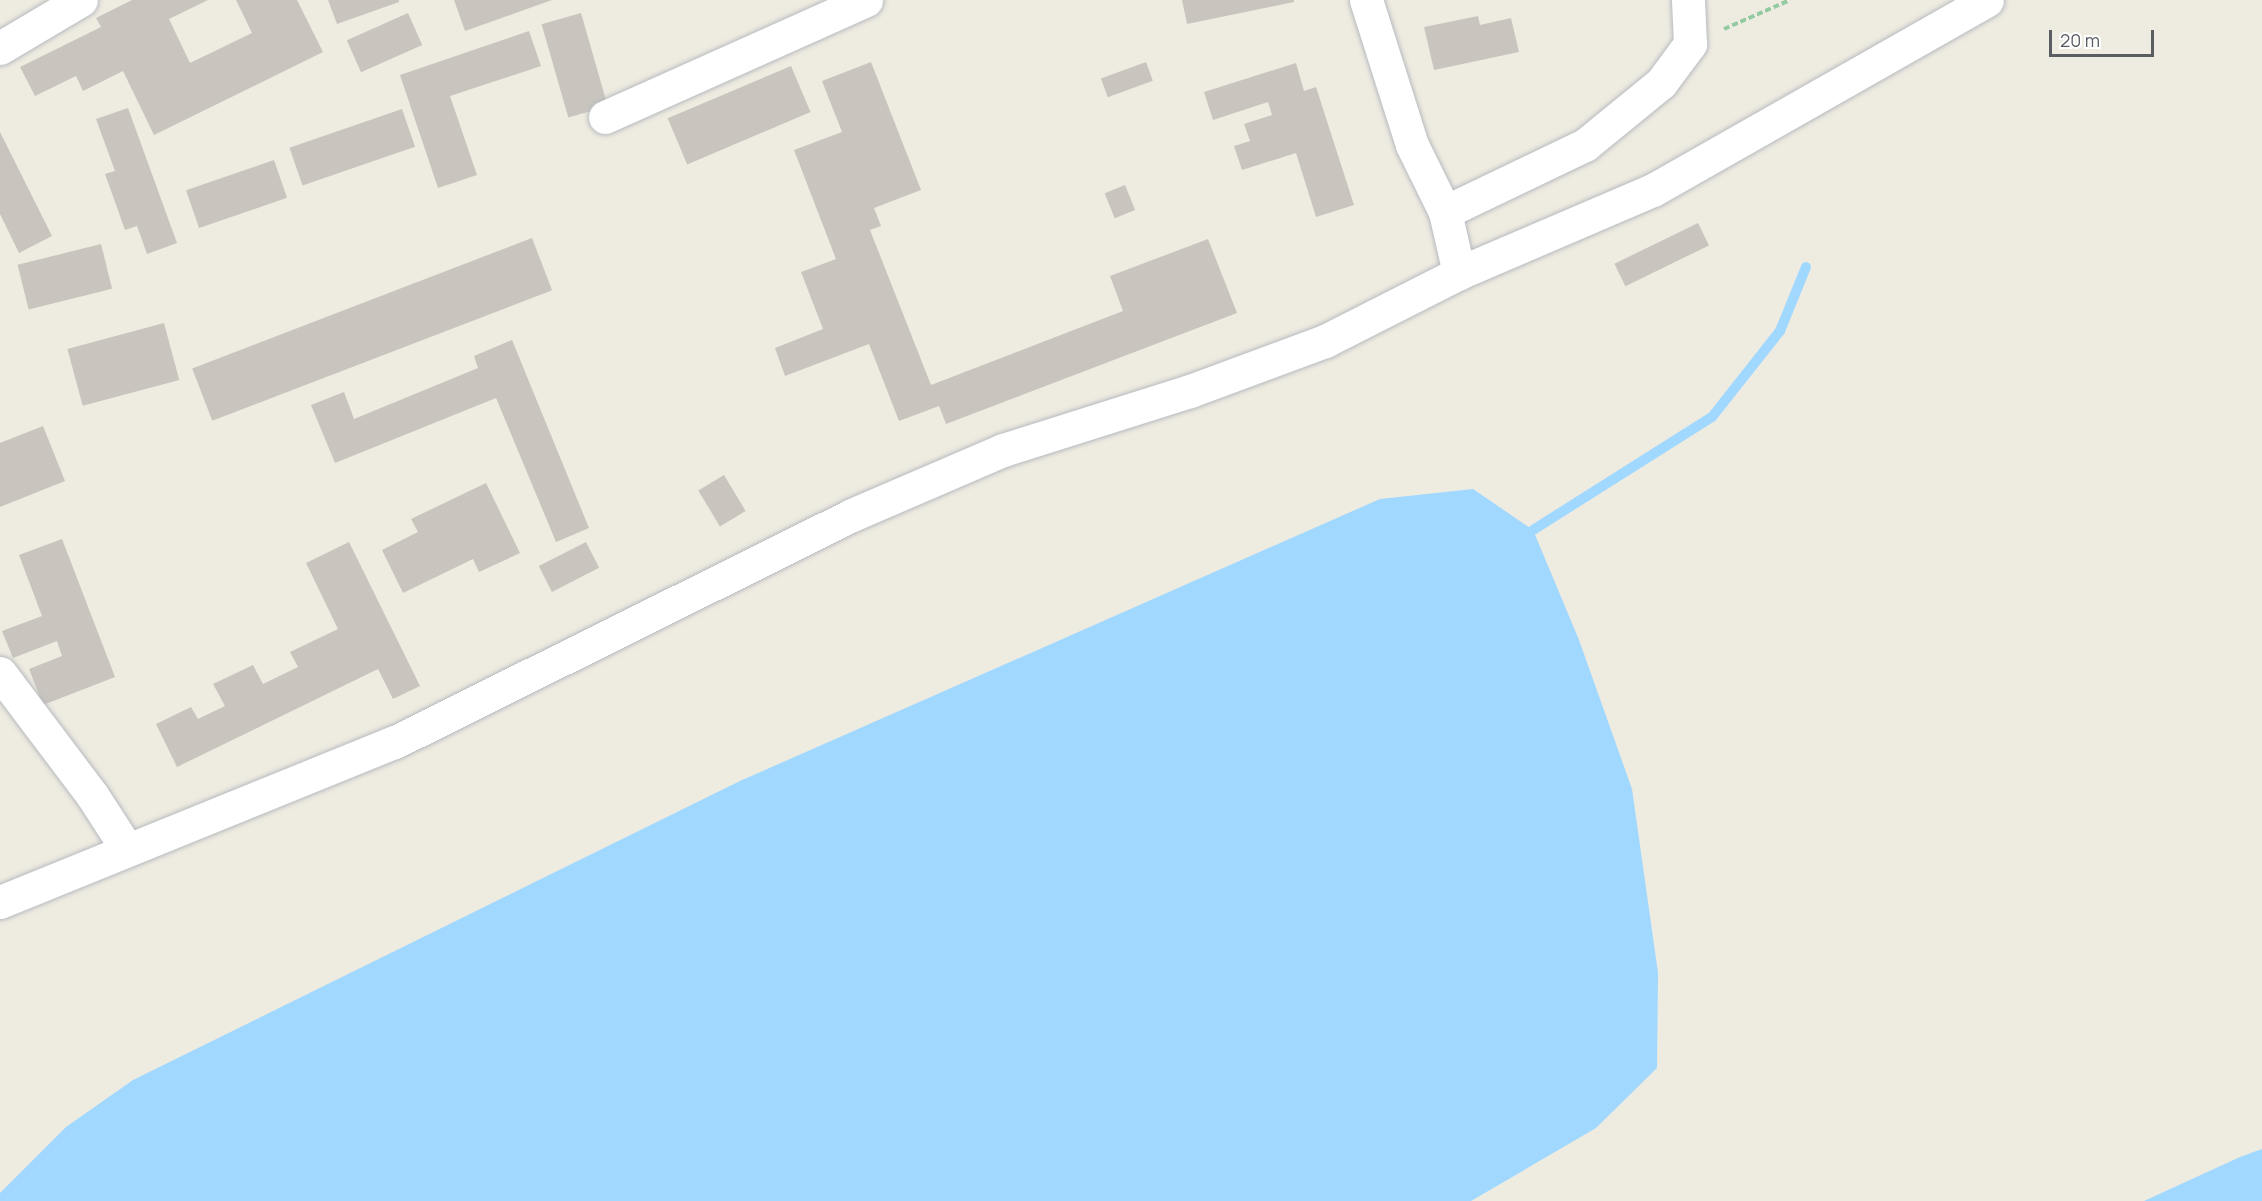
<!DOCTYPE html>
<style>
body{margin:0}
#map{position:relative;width:2262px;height:1201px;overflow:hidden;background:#eeebe1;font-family:Manrope,sans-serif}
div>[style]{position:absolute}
.water>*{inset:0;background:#a0d8ff}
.stream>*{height:10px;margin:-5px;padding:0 5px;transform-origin:5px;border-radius:5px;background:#a0d8ff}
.building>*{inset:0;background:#c9c5be;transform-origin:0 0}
.path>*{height:4px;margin-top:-2px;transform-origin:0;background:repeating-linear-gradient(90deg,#94caa2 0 6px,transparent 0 9px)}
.roads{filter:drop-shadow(0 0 2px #b7babf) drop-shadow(0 0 2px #b7babf)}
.street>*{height:33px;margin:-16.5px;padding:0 16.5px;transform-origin:16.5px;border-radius:16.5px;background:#fff}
.secondary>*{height:33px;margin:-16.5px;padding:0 16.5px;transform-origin:16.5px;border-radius:16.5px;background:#fff}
span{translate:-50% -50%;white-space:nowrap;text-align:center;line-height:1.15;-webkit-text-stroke:4.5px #fff;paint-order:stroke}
.scale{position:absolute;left:2049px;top:30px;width:105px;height:27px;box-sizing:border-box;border:3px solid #5a5e63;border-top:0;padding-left:8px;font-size:18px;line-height:21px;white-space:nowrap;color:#5a5e63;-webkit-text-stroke:4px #fff;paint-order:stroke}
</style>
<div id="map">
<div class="water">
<div style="clip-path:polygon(1473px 489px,1533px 530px,1579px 640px,1632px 789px,1658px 973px,1657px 1068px,1596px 1128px,1471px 1201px,0 1201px,0 1193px,66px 1127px,133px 1080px,740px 781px,1380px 499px)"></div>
<div style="clip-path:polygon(2262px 1149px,2262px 1201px,2144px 1201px,2240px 1157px)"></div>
</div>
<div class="stream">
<div style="left:1533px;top:530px;width:212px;rotate:-32.3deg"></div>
<div style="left:1712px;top:417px;width:110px;rotate:-51.7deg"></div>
<div style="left:1780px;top:331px;width:69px;rotate:-67.9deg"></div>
</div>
<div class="building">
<div style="clip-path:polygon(132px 0,208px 0,169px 19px,190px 63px,252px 33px,236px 0,297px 0,323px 52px,154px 135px,123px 71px,83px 91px,76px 76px,35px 96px,20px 67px,101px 27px,96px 18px)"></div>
<div style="clip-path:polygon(328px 0,399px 0,399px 2px,337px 24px)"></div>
<div style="clip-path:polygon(454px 0,552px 0,465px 31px)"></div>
<div style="clip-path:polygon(1182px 0,1294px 0,1294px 2px,1187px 24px)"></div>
<div style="left:408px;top:13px;width:35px;height:67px;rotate:66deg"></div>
<div style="left:581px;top:13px;width:97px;height:41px;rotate:74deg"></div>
<div style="clip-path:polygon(1478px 16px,1480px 25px,1511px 18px,1519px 52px,1434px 70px,1424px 27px)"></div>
<div style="clip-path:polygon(529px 31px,541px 66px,450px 96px,477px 175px,438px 188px,400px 75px)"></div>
<div style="clip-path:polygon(871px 62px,921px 190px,874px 208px,881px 226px,870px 230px,931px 385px,1123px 311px,1110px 276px,1208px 239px,1237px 313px,946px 424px,939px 406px,899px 421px,869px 344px,785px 376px,775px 348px,823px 329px,801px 272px,836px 259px,794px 150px,842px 132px,822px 81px)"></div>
<div style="left:1146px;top:62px;width:20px;height:48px;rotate:70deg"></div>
<div style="clip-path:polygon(1296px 63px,1304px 91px,1316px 87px,1354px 205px,1316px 217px,1296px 153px,1242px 170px,1234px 146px,1250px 141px,1244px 124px,1272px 115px,1268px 102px,1213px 120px,1204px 92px)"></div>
<div style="left:791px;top:66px;width:50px;height:134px;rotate:67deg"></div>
<div style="clip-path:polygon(128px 108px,177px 243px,147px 254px,137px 226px,125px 230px,105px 174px,115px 171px,96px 119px)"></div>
<div style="left:402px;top:109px;width:40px;height:119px;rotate:71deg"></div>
<div style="clip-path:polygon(0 132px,52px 236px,19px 253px,0 214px)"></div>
<div style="left:274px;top:160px;width:40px;height:93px;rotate:71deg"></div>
<div style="left:1125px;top:185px;width:27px;height:22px;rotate:68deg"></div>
<div style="left:1698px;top:223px;width:25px;height:93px;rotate:64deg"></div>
<div style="left:532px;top:238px;width:56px;height:364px;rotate:69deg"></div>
<div style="left:101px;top:244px;width:46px;height:86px;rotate:76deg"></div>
<div style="left:164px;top:323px;width:59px;height:100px;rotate:75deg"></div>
<div style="clip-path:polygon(512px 340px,589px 528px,556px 542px,496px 398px,335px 463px,311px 405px,344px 392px,354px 419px,478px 368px,474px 356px)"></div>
<div style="clip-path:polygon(43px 426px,65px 481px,0 507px,0 443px)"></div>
<div style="left:724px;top:475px;width:42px;height:30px;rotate:59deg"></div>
<div style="clip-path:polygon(486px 483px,520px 553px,479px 572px,473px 559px,403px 593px,382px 550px,418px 532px,411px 519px)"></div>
<div style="clip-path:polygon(62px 539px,115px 677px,43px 705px,29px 669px,62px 656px,57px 641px,13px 658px,2px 631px,42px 616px,19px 555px)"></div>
<div style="clip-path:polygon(349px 542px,420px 686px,393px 699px,378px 669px,177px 767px,156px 724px,191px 707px,198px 719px,225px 706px,213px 684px,253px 665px,263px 684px,298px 667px,290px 652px,338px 629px,306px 563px)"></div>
<div style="left:586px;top:542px;width:29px;height:53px;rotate:63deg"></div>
</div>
<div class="path">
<div style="left:1724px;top:29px;width:72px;rotate:-23.7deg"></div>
</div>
<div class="roads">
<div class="street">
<div style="left:1366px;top:0;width:152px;rotate:72.4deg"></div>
<div style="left:1412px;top:145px;width:75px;rotate:63.8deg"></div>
<div style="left:1445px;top:212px;width:63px;rotate:77.1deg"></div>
<div style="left:0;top:48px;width:94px;rotate:-30.7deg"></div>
<div style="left:605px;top:117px;width:286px;rotate:-24.1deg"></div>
<div style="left:1445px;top:212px;width:155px;rotate:-25.6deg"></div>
<div style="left:1585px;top:145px;width:98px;rotate:-39.2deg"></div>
<div style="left:1661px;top:83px;width:49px;rotate:-53.4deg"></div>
<div style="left:1690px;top:44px;width:44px;rotate:-92.6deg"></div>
<div style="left:0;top:673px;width:153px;rotate:53deg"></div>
<div style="left:92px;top:795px;width:64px;rotate:57.1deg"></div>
</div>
<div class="secondary">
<div style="left:0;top:902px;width:426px;rotate:-22.1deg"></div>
<div style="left:395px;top:742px;width:510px;rotate:-26.41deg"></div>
<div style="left:852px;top:515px;width:164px;rotate:-23.3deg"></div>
<div style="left:1003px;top:450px;width:196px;rotate:-17.5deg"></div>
<div style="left:1190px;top:391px;width:144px;rotate:-20.3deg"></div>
<div style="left:1325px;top:341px;width:150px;rotate:-26.9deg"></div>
<div style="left:1459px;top:273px;width:211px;rotate:-23.2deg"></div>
<div style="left:1653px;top:190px;width:384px;rotate:-29.6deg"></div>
</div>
</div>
<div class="scale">20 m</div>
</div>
